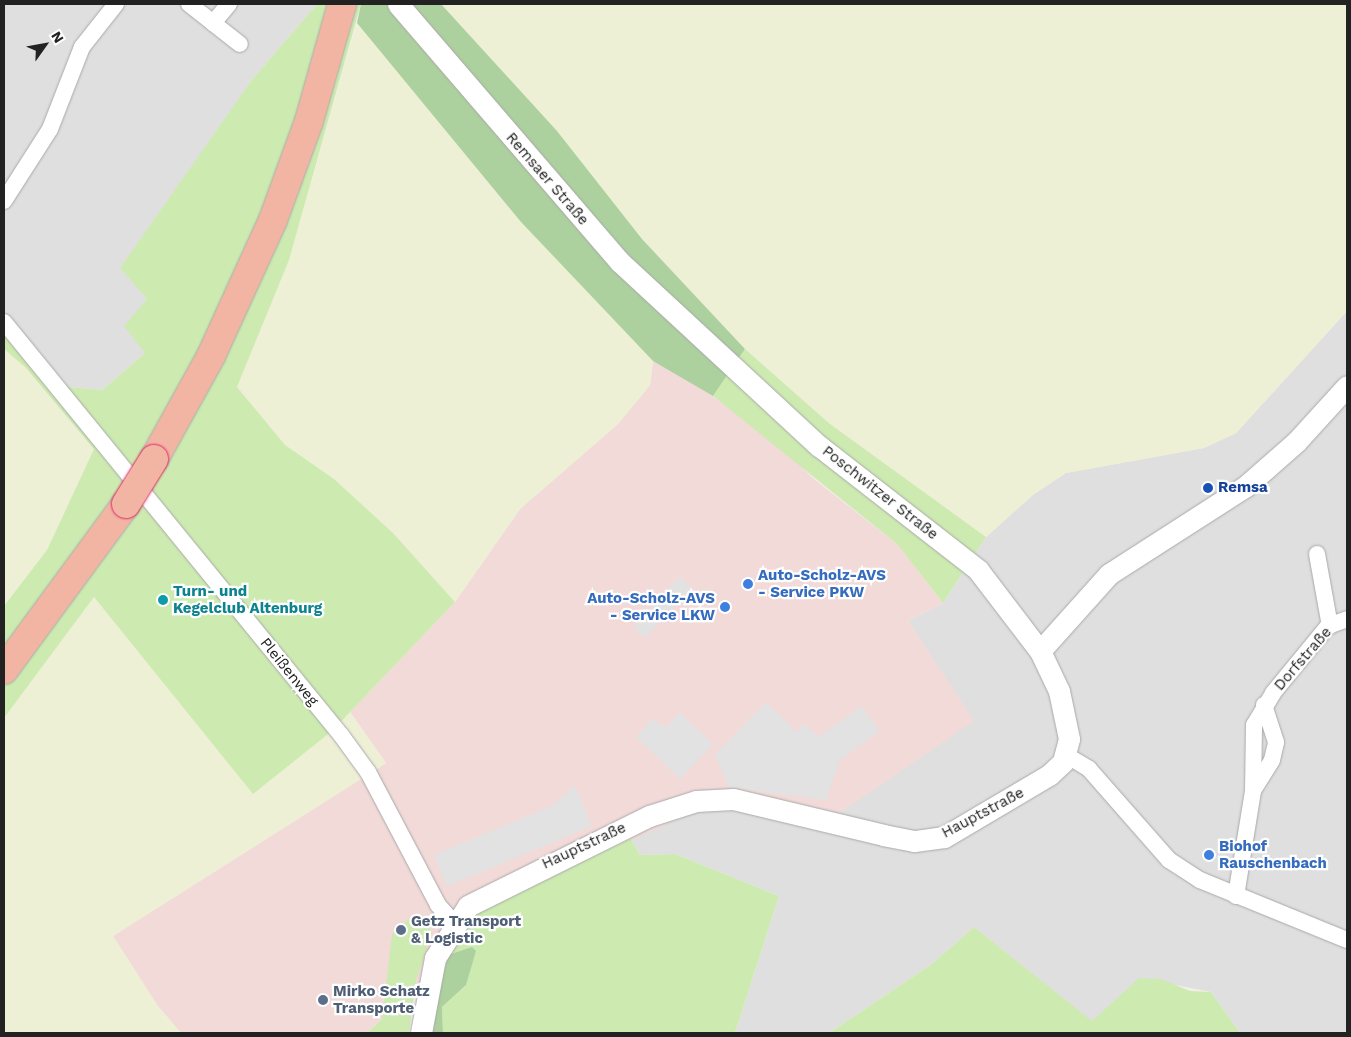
<!DOCTYPE html>
<meta charset="utf-8">
<style>
body{margin:0}
#map{position:relative;width:1351px;height:1037px;overflow:hidden;background:#f2efe9;font-family:"Work Sans",sans-serif}
div>[style]{position:absolute}
.residential>*{inset:0;background:#e0dfdf}
.commercial>*{inset:0;background:#f2dad9}
.farmland>*{inset:0;background:#eef0d5}
.grass>*{inset:0;background:#cdebb0}
.forest>*{inset:0;background:#add19e}
.parking>*{inset:0;background:#e2e2e2;transform-origin:0 0}
.roads{filter:drop-shadow(0 0 1px #a9a9a9) drop-shadow(0 0 1px #a9a9a9)}
.minor>*{height:16px;margin:-8px;padding:0 8px;transform-origin:8px;border-radius:8px;background:#fff}
.tertiary>*{height:21px;margin:-10.5px;padding:0 10.5px;transform-origin:10.5px;border-radius:10.5px;background:#fff}
.trunk>*{height:28px;margin:-14px;padding:0 14px;transform-origin:14px;border-radius:14px;background:#f2b4a3}
.bridges{filter:drop-shadow(0 0 1px #dc2a67) drop-shadow(0 0 1px #dc2a67)}
.trunk-bridge>*{height:28px;margin:-14px;padding:0 14px;transform-origin:14px;border-radius:14px;background:#f2b4a3}
.dots>*{width:14px;height:14px;translate:-50% -50%;box-sizing:border-box;border:2px solid #fff;border-radius:50%}
span{translate:-50% -50%;white-space:nowrap;text-align:center;line-height:1.15;-webkit-text-stroke:4.5px #fff;paint-order:stroke}
.street-label{font-size:15px;color:#222}
.transit-label{font-size:15px;color:#164399;font-weight:700}
.left{translate:0 -50%;text-align:left}
.shop-label{font-size:15px;color:#366cbe;font-weight:700}
.right{translate:-100% -50%;text-align:right}
.culture-label{font-size:15px;color:#0d838f;font-weight:700}
.service-label{font-size:15px;color:#4e5e75;font-weight:700}
.frame{position:absolute;inset:0;border:5px solid #222;pointer-events:none}
.north{position:absolute;left:20px;top:20px;width:50px;height:50px;-webkit-text-stroke:4px #fff;paint-order:stroke;rotate:58deg;font-size:14px;font-weight:700;line-height:20px;text-align:center;color:#222}
.north::after{content:'';display:block;margin:auto;width:18px;height:22px;background:#222;clip-path:polygon(50% 0,100% 100%,50% 72%,0 100%)}
</style>
<div id="map">
<div class="residential">
<div style="clip-path:polygon(4px 4px,317px 4px,251px 81px,147px 299px,145px 353px,102px 390px,69px 387px,4px 330px)"></div>
<div style="clip-path:polygon(1347px 311px,1347px 1033px,1240px 1033px,1211px 992px,1140px 978px,1092px 1022px,974px 927px,932px 964px,829px 1033px,735px 1033px,779px 896px,675px 854px,640px 855px,631px 839px,699px 810px,739px 811px,973px 722px,908px 621px,943px 603px,986px 537px,1034px 494px,1066px 473px,1204px 448px,1236px 433px)"></div>
</div>
<div class="commercial">
<div style="clip-path:polygon(653px 361px,692px 381px,775px 442px,814px 479px,897px 544px,943px 603px,908px 621px,974px 721px,819px 827px,739px 811px,699px 810px,536px 883px,448px 955px,367px 1033px,181px 1033px,157px 1005px,113px 936px,386px 763px,350px 712px,455px 602px,520px 509px,618px 424px,650px 385px)"></div>
</div>
<div class="farmland">
<div style="clip-path:polygon(441px 4px,1347px 4px,1347px 311px,1236px 433px,1204px 448px,1066px 473px,1034px 494px,986px 537px,830px 424px,745px 349px,642px 239px,557px 131px)"></div>
<div style="clip-path:polygon(357px 23px,521px 222px,653px 361px,650px 385px,618px 424px,520px 509px,455px 602px,393px 533px,334px 479px,285px 445px,237px 387px,289px 260px)"></div>
<div style="clip-path:polygon(4px 349px,25px 367px,94px 449px,47px 550px,4px 606px)"></div>
<div style="clip-path:polygon(94px 597px,253px 793px,350px 712px,386px 763px,113px 936px,157px 1005px,181px 1033px,4px 1033px,4px 718px)"></div>
</div>
<div class="grass">
<div style="clip-path:polygon(317px 4px,361px 4px,289px 260px,237px 387px,285px 445px,334px 479px,393px 533px,455px 602px,332px 731px,253px 794px,94px 597px,4px 718px,4px 606px,47px 550px,94px 449px,25px 367px,4px 349px,4px 330px,69px 387px,102px 390px,145px 353px,124px 326px,147px 299px,120px 268px,251px 81px)"></div>
<div style="clip-path:polygon(745px 349px,830px 424px,986px 537px,943px 603px,897px 544px,713px 396px)"></div>
<div style="clip-path:polygon(631px 839px,640px 855px,675px 854px,779px 896px,735px 1033px,443px 1033px,442px 1007px,466px 985px,472px 948px,448px 955px,476px 914px,499px 899px)"></div>
<div style="clip-path:polygon(412px 916px,423px 920px,432px 932px,416px 981px,409px 1033px,367px 1033px,382px 1019px,392px 934px)"></div>
<div style="clip-path:polygon(974px 927px,1092px 1021px,1139px 978px,1161px 979px,1190px 991px,1211px 992px,1240px 1033px,829px 1033px,932px 964px)"></div>
</div>
<div class="forest">
<div style="clip-path:polygon(361px 4px,441px 4px,557px 131px,642px 239px,745px 349px,713px 396px,653px 361px,521px 222px,357px 23px)"></div>
<div style="clip-path:polygon(472px 947px,476px 951px,466px 985px,442px 1007px,443px 1033px,429px 1033px,448px 955px)"></div>
</div>
<div class="parking">
<div style="left:680px;top:577px;width:16px;height:68px;rotate:43deg"></div>
<div style="clip-path:polygon(766px 702px,797px 732px,804px 724px,819px 737px,861px 706px,880px 731px,840px 760px,826px 800px,729px 787px,715px 755px)"></div>
<div style="clip-path:polygon(680px 713px,713px 744px,680px 779px,636px 737px,653px 718px,665px 728px)"></div>
<div style="clip-path:polygon(575px 786px,592px 826px,447px 886px,434px 855px,551px 806px)"></div>
</div>
<div class="roads">
<div class="minor">
<div style="left:189px;top:4px;width:31px;rotate:38deg"></div>
<div style="left:213px;top:23px;width:25px;rotate:-50deg"></div>
<div style="left:213px;top:23px;width:34px;rotate:38deg"></div>
<div style="left:4px;top:201px;width:85px;rotate:-57.4deg"></div>
<div style="left:50px;top:129px;width:88px;rotate:-68.7deg"></div>
<div style="left:82px;top:47px;width:55px;rotate:-51.7deg"></div>
<div style="left:4px;top:322px;width:533px;rotate:50.79deg"></div>
<div style="left:341px;top:735px;width:46px;rotate:53.9deg"></div>
<div style="left:368px;top:772px;width:150px;rotate:62.2deg"></div>
<div style="left:438px;top:905px;width:24px;rotate:48deg"></div>
<div style="left:1317px;top:554px;width:73px;rotate:79.8deg"></div>
<div style="left:1066px;top:755px;width:27px;rotate:31deg"></div>
<div style="left:1089px;top:769px;width:121px;rotate:48.7deg"></div>
<div style="left:1169px;top:860px;width:37px;rotate:33deg"></div>
<div style="left:1200px;top:880px;width:159px;rotate:22.2deg"></div>
<div style="left:1254px;top:789px;width:34px;rotate:-58deg"></div>
<div style="left:1272px;top:760px;width:18px;rotate:-77deg"></div>
<div style="left:1276px;top:742px;width:39px;rotate:-108deg"></div>
<div style="left:1236px;top:896px;width:106px;rotate:-80.8deg"></div>
<div style="left:1253px;top:791px;width:66px;rotate:-89.1deg"></div>
<div style="left:1254px;top:725px;width:37px;rotate:-59deg"></div>
<div style="left:1273px;top:693px;width:87px;rotate:-50.6deg"></div>
<div style="left:1328px;top:626px;width:20px;rotate:-20deg"></div>
</div>
<div class="tertiary">
<div style="left:398px;top:4px;width:340px;rotate:49.3deg"></div>
<div style="left:620px;top:262px;width:271px;rotate:42.8deg"></div>
<div style="left:819px;top:446px;width:202px;rotate:37.9deg"></div>
<div style="left:978px;top:570px;width:102px;rotate:52.6deg"></div>
<div style="left:1040px;top:651px;width:44px;rotate:64.6deg"></div>
<div style="left:1059px;top:691px;width:49px;rotate:78.2deg"></div>
<div style="left:1069px;top:739px;width:24px;rotate:105deg"></div>
<div style="left:1063px;top:762px;width:19px;rotate:137deg"></div>
<div style="left:1049px;top:775px;width:122px;rotate:149.4deg"></div>
<div style="left:944px;top:837px;width:30px;rotate:172deg"></div>
<div style="left:914px;top:841px;width:31px;rotate:-169deg"></div>
<div style="left:884px;top:835px;width:155px;rotate:-166.6deg"></div>
<div style="left:733px;top:799px;width:37px;rotate:177deg"></div>
<div style="left:696px;top:801px;width:49px;rotate:162.3deg"></div>
<div style="left:649px;top:816px;width:202px;rotate:153.6deg"></div>
<div style="left:468px;top:906px;width:62px;rotate:122.4deg"></div>
<div style="left:435px;top:958px;width:76px;rotate:100.6deg"></div>
<div style="left:1040px;top:651px;width:103px;rotate:-48.1deg"></div>
<div style="left:1109px;top:574px;width:163px;rotate:-32.7deg"></div>
<div style="left:1246px;top:486px;width:68px;rotate:-41.4deg"></div>
<div style="left:1297px;top:441px;width:74px;rotate:-47.7deg"></div>
</div>
<div class="trunk">
<div style="left:154px;top:459px;width:118px;rotate:-61deg"></div>
<div style="left:211px;top:356px;width:149px;rotate:-65.5deg"></div>
<div style="left:273px;top:220px;width:105px;rotate:-70deg"></div>
<div style="left:309px;top:121px;width:122px;rotate:-74.2deg"></div>
<div style="left:4px;top:670px;width:206px;rotate:-53.7deg"></div>
</div>
</div>
<div class="bridges">
<div class="trunk-bridge">
<div style="left:126px;top:504px;width:53px;rotate:-58.1deg"></div>
</div>
</div>
<div class="dots">
<div style="left:1208px;top:488px;background:#1a4fb4"></div>
<div style="left:748px;top:584px;background:#3f7fe0"></div>
<div style="left:163px;top:600px;background:#0f9aa8"></div>
<div style="left:725px;top:607px;background:#3f7fe0"></div>
<div style="left:1209px;top:855px;background:#3f7fe0"></div>
<div style="left:401px;top:930px;background:#5c6f8a"></div>
<div style="left:323px;top:1000px;background:#5c6f8a"></div>
</div>
<div class="street-label">
<span style="left:547px;top:179px;rotate:49deg">Remsaer Straße</span>
<span style="left:880px;top:493px;rotate:38deg">Poschwitzer Straße</span>
<span style="left:1303px;top:659px;rotate:-49deg">Dorfstraße</span>
<span style="left:289px;top:672px;rotate:51deg">Pleißenweg</span>
<span style="left:983px;top:813px;rotate:-28deg">Hauptstraße</span>
<span style="left:584px;top:846px;rotate:-25deg">Hauptstraße</span>
</div>
<div class="transit-label">
<span class="left" style="left:1218px;top:488px">Remsa</span>
</div>
<div class="shop-label">
<span class="left" style="left:758px;top:584px">Auto-Scholz-AVS<br>- Service PKW</span>
<span class="right" style="left:715px;top:607px">Auto-Scholz-AVS<br>- Service LKW</span>
<span class="left" style="left:1219px;top:855px">Biohof<br>Rauschenbach</span>
</div>
<div class="culture-label">
<span class="left" style="left:173px;top:600px">Turn- und<br>Kegelclub Altenburg</span>
</div>
<div class="service-label">
<span class="left" style="left:411px;top:930px">Getz Transport<br>&amp; Logistic</span>
<span class="left" style="left:333px;top:1000px">Mirko Schatz<br>Transporte</span>
</div>
<div class="frame"></div>
<div class="north">N</div>
</div>
